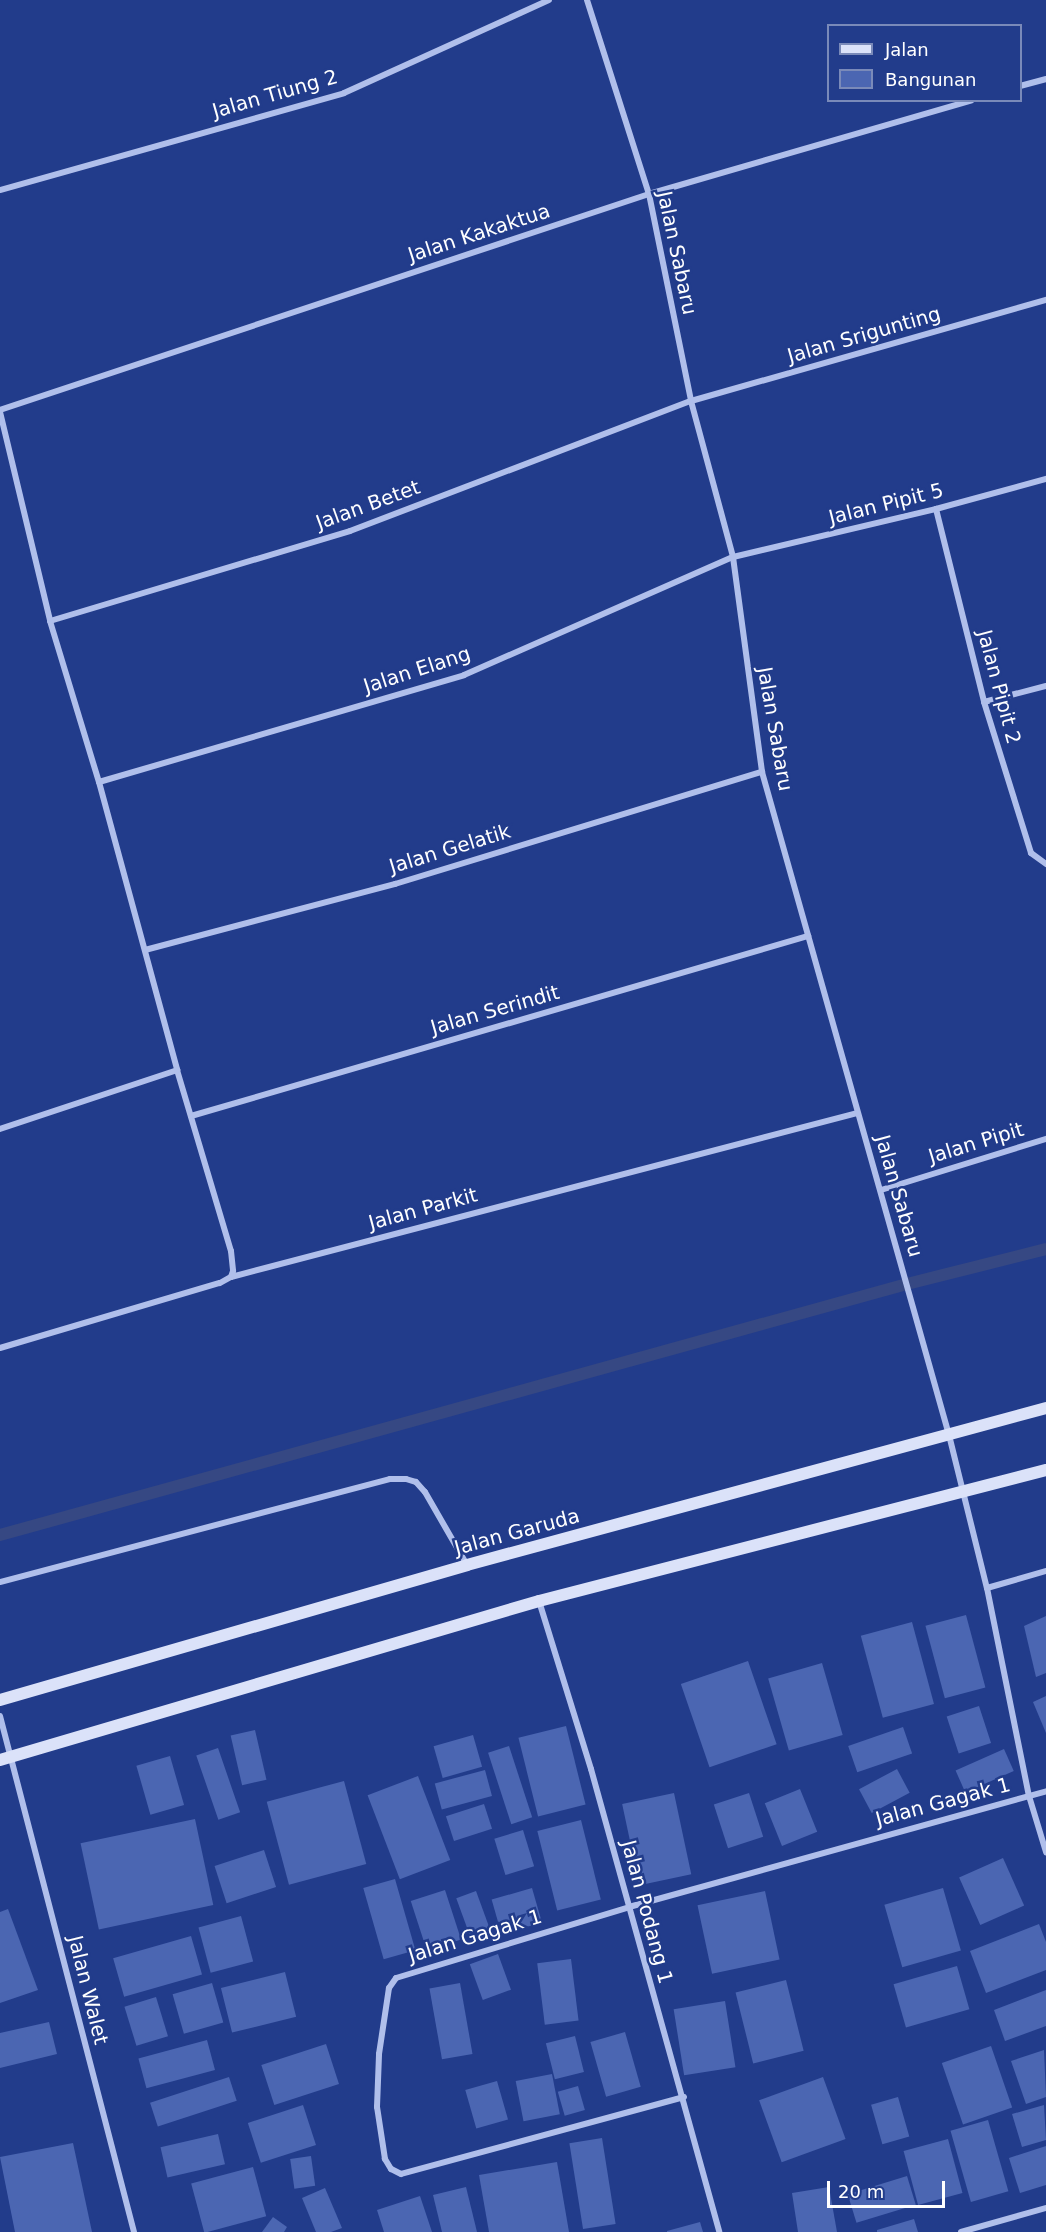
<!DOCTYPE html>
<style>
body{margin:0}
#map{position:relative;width:1046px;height:2232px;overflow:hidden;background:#223c8b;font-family:"DejaVu Sans",sans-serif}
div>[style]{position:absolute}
.stream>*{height:12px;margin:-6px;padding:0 6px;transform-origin:6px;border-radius:6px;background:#364883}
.building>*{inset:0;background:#4b66b2;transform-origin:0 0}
.street>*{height:6px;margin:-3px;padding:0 3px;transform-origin:3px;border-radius:3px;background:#b0bfeb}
.secondary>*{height:12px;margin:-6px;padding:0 6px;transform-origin:6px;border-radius:6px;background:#dbe2f9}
span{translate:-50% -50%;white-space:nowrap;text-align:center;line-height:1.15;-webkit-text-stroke:5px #223c8b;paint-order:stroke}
.street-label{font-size:20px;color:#fff}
.legend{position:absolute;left:827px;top:24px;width:195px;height:78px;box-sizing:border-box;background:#223c8b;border:2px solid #7a8ab9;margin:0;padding:8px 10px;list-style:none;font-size:18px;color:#fff}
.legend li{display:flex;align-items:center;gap:12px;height:30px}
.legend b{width:30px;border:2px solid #7a8ab9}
.scale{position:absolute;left:827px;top:2181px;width:118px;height:27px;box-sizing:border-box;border:3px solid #fff;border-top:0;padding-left:8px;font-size:18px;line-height:21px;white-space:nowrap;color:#fff;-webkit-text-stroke:4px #223c8b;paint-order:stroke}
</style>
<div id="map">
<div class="stream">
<div style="left:0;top:1535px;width:941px;rotate:-15.47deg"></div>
<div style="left:907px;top:1284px;width:143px;rotate:-14.1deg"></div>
</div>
<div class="building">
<div style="left:966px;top:1615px;width:75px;height:42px;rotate:75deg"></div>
<div style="clip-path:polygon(1046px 1616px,1046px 1673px,1036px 1677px,1024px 1626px)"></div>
<div style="left:912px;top:1622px;width:85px;height:53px;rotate:75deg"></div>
<div style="left:748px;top:1661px;width:88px;height:71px;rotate:71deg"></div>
<div style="left:822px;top:1663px;width:75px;height:56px;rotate:74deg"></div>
<div style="clip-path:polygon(1046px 1696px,1046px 1733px,1033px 1702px)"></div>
<div style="left:979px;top:1706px;width:39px;height:34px;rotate:72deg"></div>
<div style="left:566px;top:1726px;width:81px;height:49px;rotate:76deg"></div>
<div style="left:903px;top:1727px;width:28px;height:58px;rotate:71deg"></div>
<div style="left:255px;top:1730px;width:51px;height:25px;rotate:77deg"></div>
<div style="left:473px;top:1735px;width:33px;height:41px;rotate:74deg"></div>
<div style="left:509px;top:1746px;width:75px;height:22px;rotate:72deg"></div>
<div style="left:218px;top:1748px;width:68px;height:23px;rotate:71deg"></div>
<div style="left:1004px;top:1749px;width:24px;height:53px;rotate:66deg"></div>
<div style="left:170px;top:1756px;width:51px;height:35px;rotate:74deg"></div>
<div style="left:897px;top:1769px;width:27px;height:43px;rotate:62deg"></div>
<div style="left:485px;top:1770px;width:27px;height:52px;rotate:75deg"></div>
<div style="left:418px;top:1776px;width:90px;height:54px;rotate:69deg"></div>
<div style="left:344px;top:1781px;width:86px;height:80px;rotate:75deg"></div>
<div style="left:800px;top:1789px;width:46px;height:38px;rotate:68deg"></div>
<div style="left:674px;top:1793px;width:83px;height:53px;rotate:78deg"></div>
<div style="left:749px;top:1793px;width:46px;height:37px;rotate:72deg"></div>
<div style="left:484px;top:1804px;width:26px;height:40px;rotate:72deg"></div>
<div style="left:195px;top:1819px;width:88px;height:117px;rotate:78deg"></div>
<div style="left:581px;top:1820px;width:82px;height:45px;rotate:76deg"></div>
<div style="left:523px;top:1830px;width:38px;height:30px;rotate:73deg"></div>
<div style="left:264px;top:1850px;width:39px;height:52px;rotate:72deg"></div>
<div style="left:1003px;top:1858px;width:52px;height:48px;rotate:66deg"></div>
<div style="left:395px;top:1879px;width:74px;height:33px;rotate:74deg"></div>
<div style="left:532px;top:1888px;width:36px;height:42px;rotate:74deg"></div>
<div style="left:943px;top:1888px;width:65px;height:61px;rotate:74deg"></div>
<div style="left:445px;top:1890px;width:52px;height:36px;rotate:72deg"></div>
<div style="left:476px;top:1891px;width:44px;height:21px;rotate:70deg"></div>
<div style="left:765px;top:1891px;width:70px;height:69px;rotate:78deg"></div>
<div style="clip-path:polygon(8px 1909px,38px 1990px,0 2003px,0 1912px)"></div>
<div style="left:241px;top:1916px;width:47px;height:44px;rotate:75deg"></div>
<div style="clip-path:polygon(1039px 1924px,1046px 1942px,1046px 1970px,986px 1993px,970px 1951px)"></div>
<div style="left:191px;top:1936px;width:40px;height:81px;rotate:74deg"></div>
<div style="left:498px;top:1954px;width:38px;height:30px;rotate:70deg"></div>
<div style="left:571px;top:1959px;width:62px;height:34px;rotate:83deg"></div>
<div style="left:957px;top:1966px;width:45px;height:66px;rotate:74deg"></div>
<div style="left:285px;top:1972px;width:46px;height:66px;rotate:76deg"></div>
<div style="left:786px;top:1980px;width:73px;height:52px;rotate:76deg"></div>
<div style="left:212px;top:1983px;width:41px;height:41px;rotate:74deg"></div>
<div style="left:460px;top:1983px;width:72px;height:31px;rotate:80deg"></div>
<div style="clip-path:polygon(1046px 1990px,1046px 2026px,1005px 2041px,994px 2010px)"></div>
<div style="left:156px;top:1997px;width:41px;height:33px;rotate:73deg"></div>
<div style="left:725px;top:2001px;width:67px;height:52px;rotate:81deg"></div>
<div style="clip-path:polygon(49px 2022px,57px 2054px,0 2068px,0 2033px)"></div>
<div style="left:625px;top:2032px;width:57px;height:36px;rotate:74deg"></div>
<div style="left:575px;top:2036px;width:37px;height:30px;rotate:76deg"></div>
<div style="left:207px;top:2040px;width:31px;height:71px;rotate:75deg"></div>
<div style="left:326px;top:2044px;width:42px;height:68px;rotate:72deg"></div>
<div style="left:991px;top:2046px;width:65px;height:52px;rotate:71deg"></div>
<div style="clip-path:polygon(1044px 2050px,1046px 2097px,1026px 2104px,1011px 2061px)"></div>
<div style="left:552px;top:2074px;width:41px;height:37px;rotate:79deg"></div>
<div style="left:229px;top:2077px;width:25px;height:83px;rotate:72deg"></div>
<div style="left:823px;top:2077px;width:66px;height:68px;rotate:70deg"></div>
<div style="left:497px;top:2081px;width:40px;height:33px;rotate:74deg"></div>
<div style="left:578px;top:2086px;width:25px;height:21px;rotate:74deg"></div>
<div style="left:898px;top:2097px;width:41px;height:28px;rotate:74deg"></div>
<div style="left:303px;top:2105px;width:42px;height:58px;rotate:72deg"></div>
<div style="clip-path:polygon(1044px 2105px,1046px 2140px,1022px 2147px,1012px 2114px)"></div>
<div style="left:988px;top:2120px;width:74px;height:39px;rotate:74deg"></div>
<div style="left:218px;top:2134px;width:31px;height:59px;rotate:77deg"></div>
<div style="left:602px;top:2138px;width:87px;height:33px;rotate:81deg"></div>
<div style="left:948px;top:2139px;width:56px;height:46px;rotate:75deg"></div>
<div style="clip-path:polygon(73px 2143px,92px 2232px,15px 2232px,0 2157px)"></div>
<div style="clip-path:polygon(1046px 2146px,1046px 2185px,1020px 2193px,1009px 2158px)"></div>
<div style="left:311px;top:2156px;width:30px;height:21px;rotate:82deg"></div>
<div style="clip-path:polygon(557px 2162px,569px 2232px,489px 2232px,479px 2175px)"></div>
<div style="left:253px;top:2167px;width:51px;height:64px;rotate:75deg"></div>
<div style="left:907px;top:2176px;width:30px;height:62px;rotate:73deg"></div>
<div style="clip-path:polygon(466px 2187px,477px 2232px,442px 2232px,433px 2195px)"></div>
<div style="clip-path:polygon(829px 2187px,837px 2232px,798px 2232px,792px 2193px)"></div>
<div style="clip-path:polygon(325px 2188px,342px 2228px,331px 2232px,316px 2232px,302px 2198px)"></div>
<div style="clip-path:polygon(420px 2196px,432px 2232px,384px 2232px,377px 2210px)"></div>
<div style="clip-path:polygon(273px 2217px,287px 2227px,284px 2232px,262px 2232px)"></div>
<div style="clip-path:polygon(914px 2219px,918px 2232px,877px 2232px,877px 2230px)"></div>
<div style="clip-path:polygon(700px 2222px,703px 2232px,667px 2232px,667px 2231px)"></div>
</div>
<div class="street">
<div style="left:587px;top:0;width:204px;rotate:72.3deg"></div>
<div style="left:649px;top:194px;width:211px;rotate:78.5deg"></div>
<div style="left:691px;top:401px;width:162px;rotate:74.9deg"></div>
<div style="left:733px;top:557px;width:217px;rotate:82.3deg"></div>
<div style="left:762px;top:772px;width:689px;rotate:74.25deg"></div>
<div style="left:949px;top:1435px;width:158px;rotate:76.1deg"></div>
<div style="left:987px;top:1588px;width:212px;rotate:78.6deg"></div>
<div style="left:1029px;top:1796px;width:59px;rotate:73.1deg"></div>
<div style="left:1020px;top:86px;width:27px;rotate:-15deg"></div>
<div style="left:0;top:190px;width:357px;rotate:-15.7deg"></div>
<div style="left:344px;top:93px;width:225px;rotate:-24.4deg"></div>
<div style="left:0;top:410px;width:684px;rotate:-18.41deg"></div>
<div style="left:649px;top:194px;width:336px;rotate:-16.2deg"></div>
<div style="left:0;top:412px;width:215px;rotate:76.5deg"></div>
<div style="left:50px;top:621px;width:168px;rotate:73.1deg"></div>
<div style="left:99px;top:782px;width:298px;rotate:74.8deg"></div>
<div style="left:177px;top:1070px;width:189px;rotate:73.4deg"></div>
<div style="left:231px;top:1251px;width:20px;rotate:84deg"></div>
<div style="left:233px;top:1271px;width:6px;rotate:108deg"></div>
<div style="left:936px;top:509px;width:199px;rotate:76deg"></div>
<div style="left:984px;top:702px;width:158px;rotate:72.7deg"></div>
<div style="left:1031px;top:853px;width:19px;rotate:36deg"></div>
<div style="left:50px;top:621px;width:313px;rotate:-16.7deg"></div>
<div style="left:350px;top:531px;width:365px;rotate:-20.9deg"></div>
<div style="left:691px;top:401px;width:369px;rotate:-15.9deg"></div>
<div style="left:984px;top:702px;width:64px;rotate:-14.5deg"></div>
<div style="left:99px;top:782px;width:380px;rotate:-16.3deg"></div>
<div style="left:464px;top:675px;width:294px;rotate:-23.7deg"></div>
<div style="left:733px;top:557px;width:209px;rotate:-13.3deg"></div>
<div style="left:936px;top:509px;width:114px;rotate:-15.3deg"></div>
<div style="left:145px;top:950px;width:259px;rotate:-14.8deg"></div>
<div style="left:395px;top:884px;width:384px;rotate:-17deg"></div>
<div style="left:191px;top:1116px;width:643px;rotate:-16.26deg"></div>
<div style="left:0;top:1129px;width:187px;rotate:-18.4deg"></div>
<div style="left:881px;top:1190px;width:173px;rotate:-17.2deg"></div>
<div style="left:0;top:1348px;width:229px;rotate:-16.5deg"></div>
<div style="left:220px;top:1283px;width:13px;rotate:-29deg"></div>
<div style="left:231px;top:1277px;width:647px;rotate:-14.68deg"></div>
<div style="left:0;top:1582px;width:403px;rotate:-14.8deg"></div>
<div style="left:390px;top:1479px;width:16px"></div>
<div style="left:406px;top:1479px;width:10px;rotate:17deg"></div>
<div style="left:416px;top:1482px;width:13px;rotate:48deg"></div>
<div style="left:425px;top:1492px;width:84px;rotate:60.1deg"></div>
<div style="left:987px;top:1588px;width:61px;rotate:-16.1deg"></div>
<div style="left:539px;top:1601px;width:176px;rotate:72.8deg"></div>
<div style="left:591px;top:1769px;width:480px;rotate:74.5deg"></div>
<div style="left:0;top:1716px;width:533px;rotate:75.44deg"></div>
<div style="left:684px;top:2097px;width:293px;rotate:164.8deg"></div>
<div style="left:401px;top:2174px;width:11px;rotate:-153deg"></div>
<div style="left:391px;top:2169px;width:12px;rotate:-121deg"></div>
<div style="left:385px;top:2159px;width:53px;rotate:-98.7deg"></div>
<div style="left:377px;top:2107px;width:53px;rotate:-87.8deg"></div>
<div style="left:379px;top:2054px;width:67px;rotate:-81.4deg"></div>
<div style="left:389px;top:1988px;width:12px;rotate:-55deg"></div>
<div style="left:396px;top:1978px;width:244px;rotate:-16.9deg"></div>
<div style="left:629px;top:1907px;width:433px;rotate:-15.5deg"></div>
<div style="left:961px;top:2232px;width:88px;rotate:-15.8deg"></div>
</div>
<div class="secondary">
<div style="left:0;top:1700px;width:486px;rotate:-16.1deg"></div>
<div style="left:467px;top:1565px;width:600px;rotate:-15.17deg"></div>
<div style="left:0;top:1760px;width:562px;rotate:-16.44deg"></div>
<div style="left:539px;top:1601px;width:524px;rotate:-14.49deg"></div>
</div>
<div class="street-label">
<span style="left:275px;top:94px;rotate:-16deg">Jalan Tiung 2</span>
<span style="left:479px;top:233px;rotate:-18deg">Jalan Kakaktua</span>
<span style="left:677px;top:253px;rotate:78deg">Jalan Sabaru</span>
<span style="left:864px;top:335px;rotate:-16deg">Jalan Srigunting</span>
<span style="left:886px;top:504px;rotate:-14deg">Jalan Pipit 5</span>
<span style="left:368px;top:505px;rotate:-20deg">Jalan Betet</span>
<span style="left:417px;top:670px;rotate:-18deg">Jalan Elang</span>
<span style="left:999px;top:687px;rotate:75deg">Jalan Pipit 2</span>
<span style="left:775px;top:729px;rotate:80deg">Jalan Sabaru</span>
<span style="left:450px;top:849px;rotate:-17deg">Jalan Gelatik</span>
<span style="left:495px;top:1010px;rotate:-16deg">Jalan Serindit</span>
<span style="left:976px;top:1143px;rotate:-17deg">Jalan Pipit</span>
<span style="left:899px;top:1196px;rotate:74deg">Jalan Sabaru</span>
<span style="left:423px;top:1209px;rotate:-15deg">Jalan Parkit</span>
<span style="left:517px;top:1532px;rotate:-15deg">Jalan Garuda</span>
<span style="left:943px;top:1802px;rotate:-15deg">Jalan Gagak 1</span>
<span style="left:647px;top:1912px;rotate:75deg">Jalan Podang 1</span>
<span style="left:475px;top:1936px;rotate:-17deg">Jalan Gagak 1</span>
<span style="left:88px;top:1990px;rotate:76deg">Jalan Walet</span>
</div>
<ul class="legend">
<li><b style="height:8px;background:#dbe2f9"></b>Jalan</li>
<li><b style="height:16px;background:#4b66b2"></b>Bangunan</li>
</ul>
<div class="scale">20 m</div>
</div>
